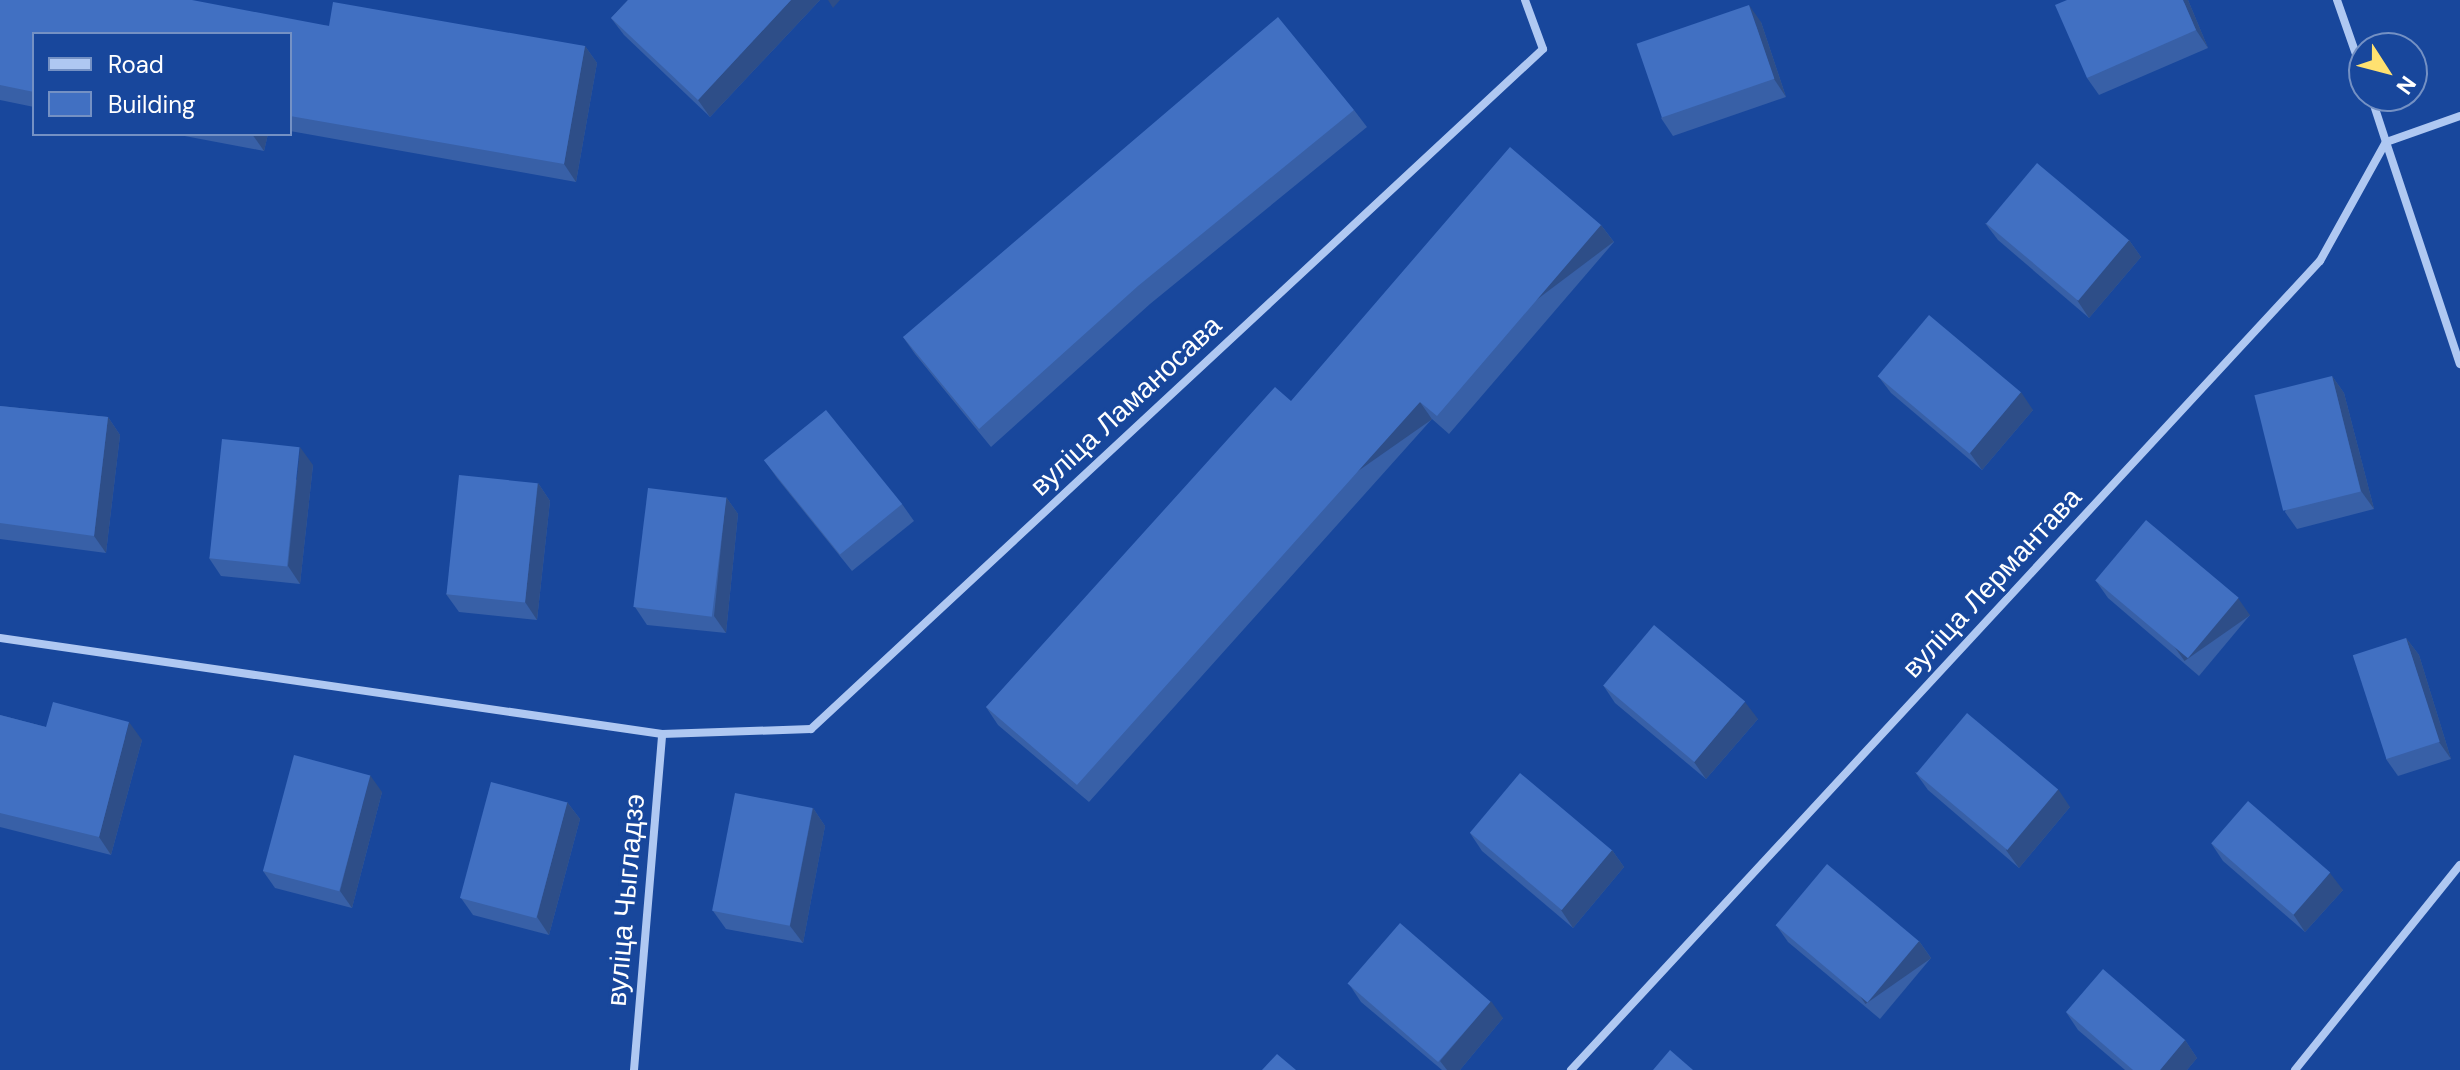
<!DOCTYPE html>
<meta charset="utf-8">
<style>
body{margin:0}
#map{position:relative;width:2460px;height:1070px;overflow:hidden;background:#18479c;font-family:"DM Sans",sans-serif}
div>[style]{position:absolute}
.street>*{height:8px;margin:-4px;padding:0 4px;transform-origin:4px;border-radius:4px;background:#afc8f2}
.wall>*{inset:0;background:#3860a7}
.shaded-wall>*{inset:0;background:#2e4e88;transform-origin:0 0}
.building>*{inset:0;background:#4170c2;transform-origin:0 0}
span{translate:-50% -50%;white-space:nowrap;text-align:center;line-height:1.15;-webkit-text-stroke:6px #18479c;paint-order:stroke}
.street-label{font-size:28px;color:#fff}
.legend{position:absolute;left:32px;top:32px;width:260px;height:104px;box-sizing:border-box;background:#18479c;border:2px solid #7491c4;margin:0;padding:10px 14px;list-style:none;font-size:24px;color:#fff}
.legend li{display:flex;align-items:center;gap:16px;height:40px}
.legend b{width:40px;border:2px solid #7491c4}
.north{position:absolute;left:2348px;top:32px;width:80px;height:80px;box-sizing:border-box;background:#18479c;border:2px solid #7491c4;border-radius:50%;rotate:126deg;font-size:22px;font-weight:700;line-height:32px;text-align:center;color:#fff}
.north::after{content:'';display:block;margin:auto;width:28px;height:36px;background:#ffe170;clip-path:polygon(50% 0,100% 100%,50% 72%,0 100%)}
</style>
<div id="map">
<div class="street">
<div style="left:2337px;top:0;width:82px;rotate:70.7deg"></div>
<div style="left:2460px;top:116px;width:78px;rotate:160.6deg"></div>
<div style="left:2386px;top:142px;width:234px;rotate:71.6deg"></div>
<div style="left:0;top:638px;width:669px;rotate:8.25deg"></div>
<div style="left:662px;top:734px;width:149px;rotate:-1.9deg"></div>
<div style="left:811px;top:729px;width:999px;rotate:-42.89deg"></div>
<div style="left:1543px;top:49px;width:52px;rotate:-110.2deg"></div>
<div style="left:634px;top:1070px;width:337px;rotate:-85.2deg"></div>
<div style="left:1571px;top:1070px;width:1102px;rotate:-47.21deg"></div>
<div style="left:2320px;top:261px;width:136px;rotate:-61deg"></div>
<div style="left:2386px;top:142px;width:48px;rotate:-108.1deg"></div>
<div style="left:2295px;top:1070px;width:263px;rotate:-51.2deg"></div>
</div>
<div class="wall">
<div style="clip-path:polygon(0 0,585px 46px,597px 63px,576px 182px,290px 131px,290px 34px,34px 34px,34px 107px,0 100px)"></div>
<div style="clip-path:polygon(628px 0,820px 0,710px 117px,624px 35px,611px 18px)"></div>
<div style="clip-path:polygon(2188px 0,2208px 48px,2099px 95px,2087px 78px)"></div>
<div style="clip-path:polygon(1761px 22px,1786px 97px,1673px 136px,1661px 118px)"></div>
<div style="clip-path:polygon(1354px 110px,1367px 127px,1150px 304px,991px 447px,915px 354px,903px 337px)"></div>
<div style="clip-path:polygon(174px 134px,268px 134px,264px 151px)"></div>
<div style="clip-path:polygon(1985px 223px,2129px 240px,2141px 257px,2089px 318px,1998px 240px)"></div>
<div style="clip-path:polygon(1601px 225px,1614px 242px,1449px 434px,1432px 419px,1089px 802px,998px 725px,986px 707px)"></div>
<div style="clip-path:polygon(1878px 376px,2033px 410px,1982px 470px,1891px 393px)"></div>
<div style="clip-path:polygon(2332px 376px,2344px 393px,2374px 509px,2297px 529px,2285px 512px)"></div>
<div style="clip-path:polygon(0 406px,108px 417px,120px 435px,106px 553px,0 539px)"></div>
<div style="clip-path:polygon(765px 461px,902px 504px,914px 521px,852px 571px,777px 478px)"></div>
<div style="clip-path:polygon(313px 465px,300px 584px,221px 576px,209px 558px)"></div>
<div style="clip-path:polygon(538px 483px,550px 501px,537px 620px,459px 612px,446px 594px)"></div>
<div style="clip-path:polygon(726px 497px,738px 514px,726px 633px,647px 625px,635px 607px)"></div>
<div style="clip-path:polygon(2096px 581px,2250px 615px,2199px 676px,2108px 598px)"></div>
<div style="clip-path:polygon(2406px 638px,2419px 655px,2451px 759px,2398px 776px,2386px 759px)"></div>
<div style="clip-path:polygon(1603px 685px,1758px 719px,1706px 779px,1615px 703px)"></div>
<div style="clip-path:polygon(0 715px,46px 727px,142px 740px,111px 855px,0 827px)"></div>
<div style="clip-path:polygon(1915px 772px,2070px 807px,2019px 868px,1928px 790px)"></div>
<div style="clip-path:polygon(382px 792px,352px 908px,275px 888px,263px 871px)"></div>
<div style="clip-path:polygon(567px 802px,580px 819px,549px 935px,473px 915px,461px 898px)"></div>
<div style="clip-path:polygon(813px 808px,825px 826px,803px 943px,726px 929px,713px 911px)"></div>
<div style="clip-path:polygon(1470px 833px,1612px 850px,1624px 867px,1573px 928px,1482px 851px)"></div>
<div style="clip-path:polygon(2211px 843px,2343px 890px,2305px 932px,2223px 861px)"></div>
<div style="clip-path:polygon(1776px 925px,1919px 941px,1931px 958px,1880px 1019px,1788px 942px)"></div>
<div style="clip-path:polygon(1349px 984px,1503px 1018px,1460px 1070px,1442px 1070px,1361px 1002px)"></div>
<div style="clip-path:polygon(2066px 1012px,2185px 1040px,2197px 1058px,2187px 1070px,2125px 1070px,2078px 1030px)"></div>
</div>
<div class="shaded-wall">
<div style="clip-path:polygon(791px 0,820px 0,710px 117px,698px 100px)"></div>
<div style="clip-path:polygon(828px 0,840px 0,833px 8px)"></div>
<div style="clip-path:polygon(2183px 0,2188px 0,2208px 48px,2196px 30px)"></div>
<div style="clip-path:polygon(1749px 5px,1761px 22px,1786px 97px,1774px 79px)"></div>
<div style="clip-path:polygon(585px 46px,597px 63px,576px 182px,564px 164px)"></div>
<div style="clip-path:polygon(252px 134px,268px 134px,264px 151px)"></div>
<div style="left:1601px;top:225px;width:21px;height:252px;rotate:53deg"></div>
<div style="clip-path:polygon(2129px 240px,2141px 257px,2089px 318px,2077px 300px)"></div>
<div style="clip-path:polygon(2332px 376px,2344px 393px,2374px 509px,2361px 491px)"></div>
<div style="clip-path:polygon(2021px 392px,2033px 410px,1982px 470px,1970px 453px)"></div>
<div style="left:1420px;top:402px;width:21px;height:514px;rotate:55deg"></div>
<div style="clip-path:polygon(108px 417px,120px 435px,106px 553px,94px 536px)"></div>
<div style="clip-path:polygon(300px 447px,313px 465px,300px 584px,288px 566px)"></div>
<div style="clip-path:polygon(538px 483px,550px 501px,537px 620px,525px 602px)"></div>
<div style="clip-path:polygon(726px 497px,738px 514px,726px 633px,714px 616px)"></div>
<div style="left:2238px;top:598px;width:21px;height:80px;rotate:55deg"></div>
<div style="clip-path:polygon(2406px 638px,2419px 655px,2451px 759px,2439px 742px)"></div>
<div style="clip-path:polygon(1745px 702px,1758px 719px,1706px 779px,1694px 762px)"></div>
<div style="clip-path:polygon(129px 722px,142px 740px,111px 855px,99px 837px)"></div>
<div style="clip-path:polygon(370px 775px,382px 792px,352px 908px,340px 891px)"></div>
<div style="clip-path:polygon(2058px 789px,2070px 807px,2019px 868px,2006px 850px)"></div>
<div style="clip-path:polygon(567px 802px,580px 819px,549px 935px,537px 917px)"></div>
<div style="clip-path:polygon(813px 808px,825px 826px,803px 943px,790px 926px)"></div>
<div style="clip-path:polygon(1612px 850px,1624px 867px,1573px 928px,1561px 910px)"></div>
<div style="clip-path:polygon(2330px 873px,2343px 890px,2305px 932px,2293px 914px)"></div>
<div style="left:1919px;top:941px;width:21px;height:80px;rotate:55deg"></div>
<div style="clip-path:polygon(1491px 1001px,1503px 1018px,1460px 1070px,1447px 1070px,1440px 1061px)"></div>
<div style="clip-path:polygon(2185px 1040px,2197px 1058px,2187px 1070px,2160px 1070px)"></div>
</div>
<div class="building">
<div style="clip-path:polygon(0 0,192px 0,329px 26px,333px 2px,585px 46px,564px 164px,290px 116px,290px 34px,34px 34px,34px 92px,0 85px)"></div>
<div style="clip-path:polygon(628px 0,791px 0,698px 100px,611px 18px)"></div>
<div style="clip-path:polygon(2067px 0,2183px 0,2196px 30px,2087px 78px,2055px 5px)"></div>
<div style="left:1749px;top:5px;width:78px;height:119px;rotate:71deg"></div>
<div style="clip-path:polygon(1278px 17px,1354px 110px,1138px 286px,979px 429px,903px 337px)"></div>
<div style="clip-path:polygon(1510px 147px,1601px 225px,1437px 416px,1420px 402px,1077px 785px,986px 707px,1275px 387px,1291px 401px)"></div>
<div style="left:2037px;top:163px;width:120px;height:79px;rotate:40deg"></div>
<div style="left:1929px;top:315px;width:120px;height:80px;rotate:40deg"></div>
<div style="left:2332px;top:376px;width:119px;height:80px;rotate:76deg"></div>
<div style="clip-path:polygon(0 406px,108px 417px,94px 536px,0 523px)"></div>
<div style="left:826px;top:410px;width:121px;height:80px;rotate:51deg"></div>
<div style="left:222px;top:439px;width:78px;height:120px;rotate:6deg"></div>
<div style="left:459px;top:475px;width:79px;height:120px;rotate:6deg"></div>
<div style="left:648px;top:488px;width:79px;height:120px;rotate:7deg"></div>
<div style="left:2146px;top:520px;width:121px;height:79px;rotate:40deg"></div>
<div style="left:1654px;top:625px;width:119px;height:79px;rotate:40deg"></div>
<div style="left:2406px;top:638px;width:109px;height:56px;rotate:72deg"></div>
<div style="clip-path:polygon(53px 702px,129px 722px,99px 837px,0 813px,0 715px,46px 727px)"></div>
<div style="left:1967px;top:713px;width:119px;height:79px;rotate:40deg"></div>
<div style="left:294px;top:755px;width:79px;height:120px;rotate:15deg"></div>
<div style="left:1520px;top:773px;width:120px;height:78px;rotate:40deg"></div>
<div style="left:491px;top:782px;width:79px;height:120px;rotate:15deg"></div>
<div style="left:735px;top:793px;width:79px;height:120px;rotate:11deg"></div>
<div style="left:2248px;top:801px;width:109px;height:56px;rotate:41deg"></div>
<div style="left:1827px;top:864px;width:120px;height:80px;rotate:40deg"></div>
<div style="left:1400px;top:923px;width:120px;height:80px;rotate:41deg"></div>
<div style="clip-path:polygon(2103px 969px,2185px 1040px,2160px 1070px,2133px 1070px,2066px 1012px)"></div>
<div style="clip-path:polygon(1670px 1050px,1693px 1070px,1653px 1070px)"></div>
<div style="clip-path:polygon(1277px 1054px,1296px 1070px,1262px 1070px)"></div>
</div>
<div class="street-label">
<span style="left:1126px;top:406px;rotate:-43deg">вуліца Ламаносава</span>
<span style="left:1992px;top:583px;rotate:-47deg">вуліца Лермантава</span>
<span style="left:626px;top:900px;rotate:-85deg">вуліца Чыгладзэ</span>
</div>
<ul class="legend">
<li><b style="height:10px;background:#afc8f2"></b>Road</li>
<li><b style="height:22px;background:#4170c2"></b>Building</li>
</ul>
<div class="north">N</div>
</div>
